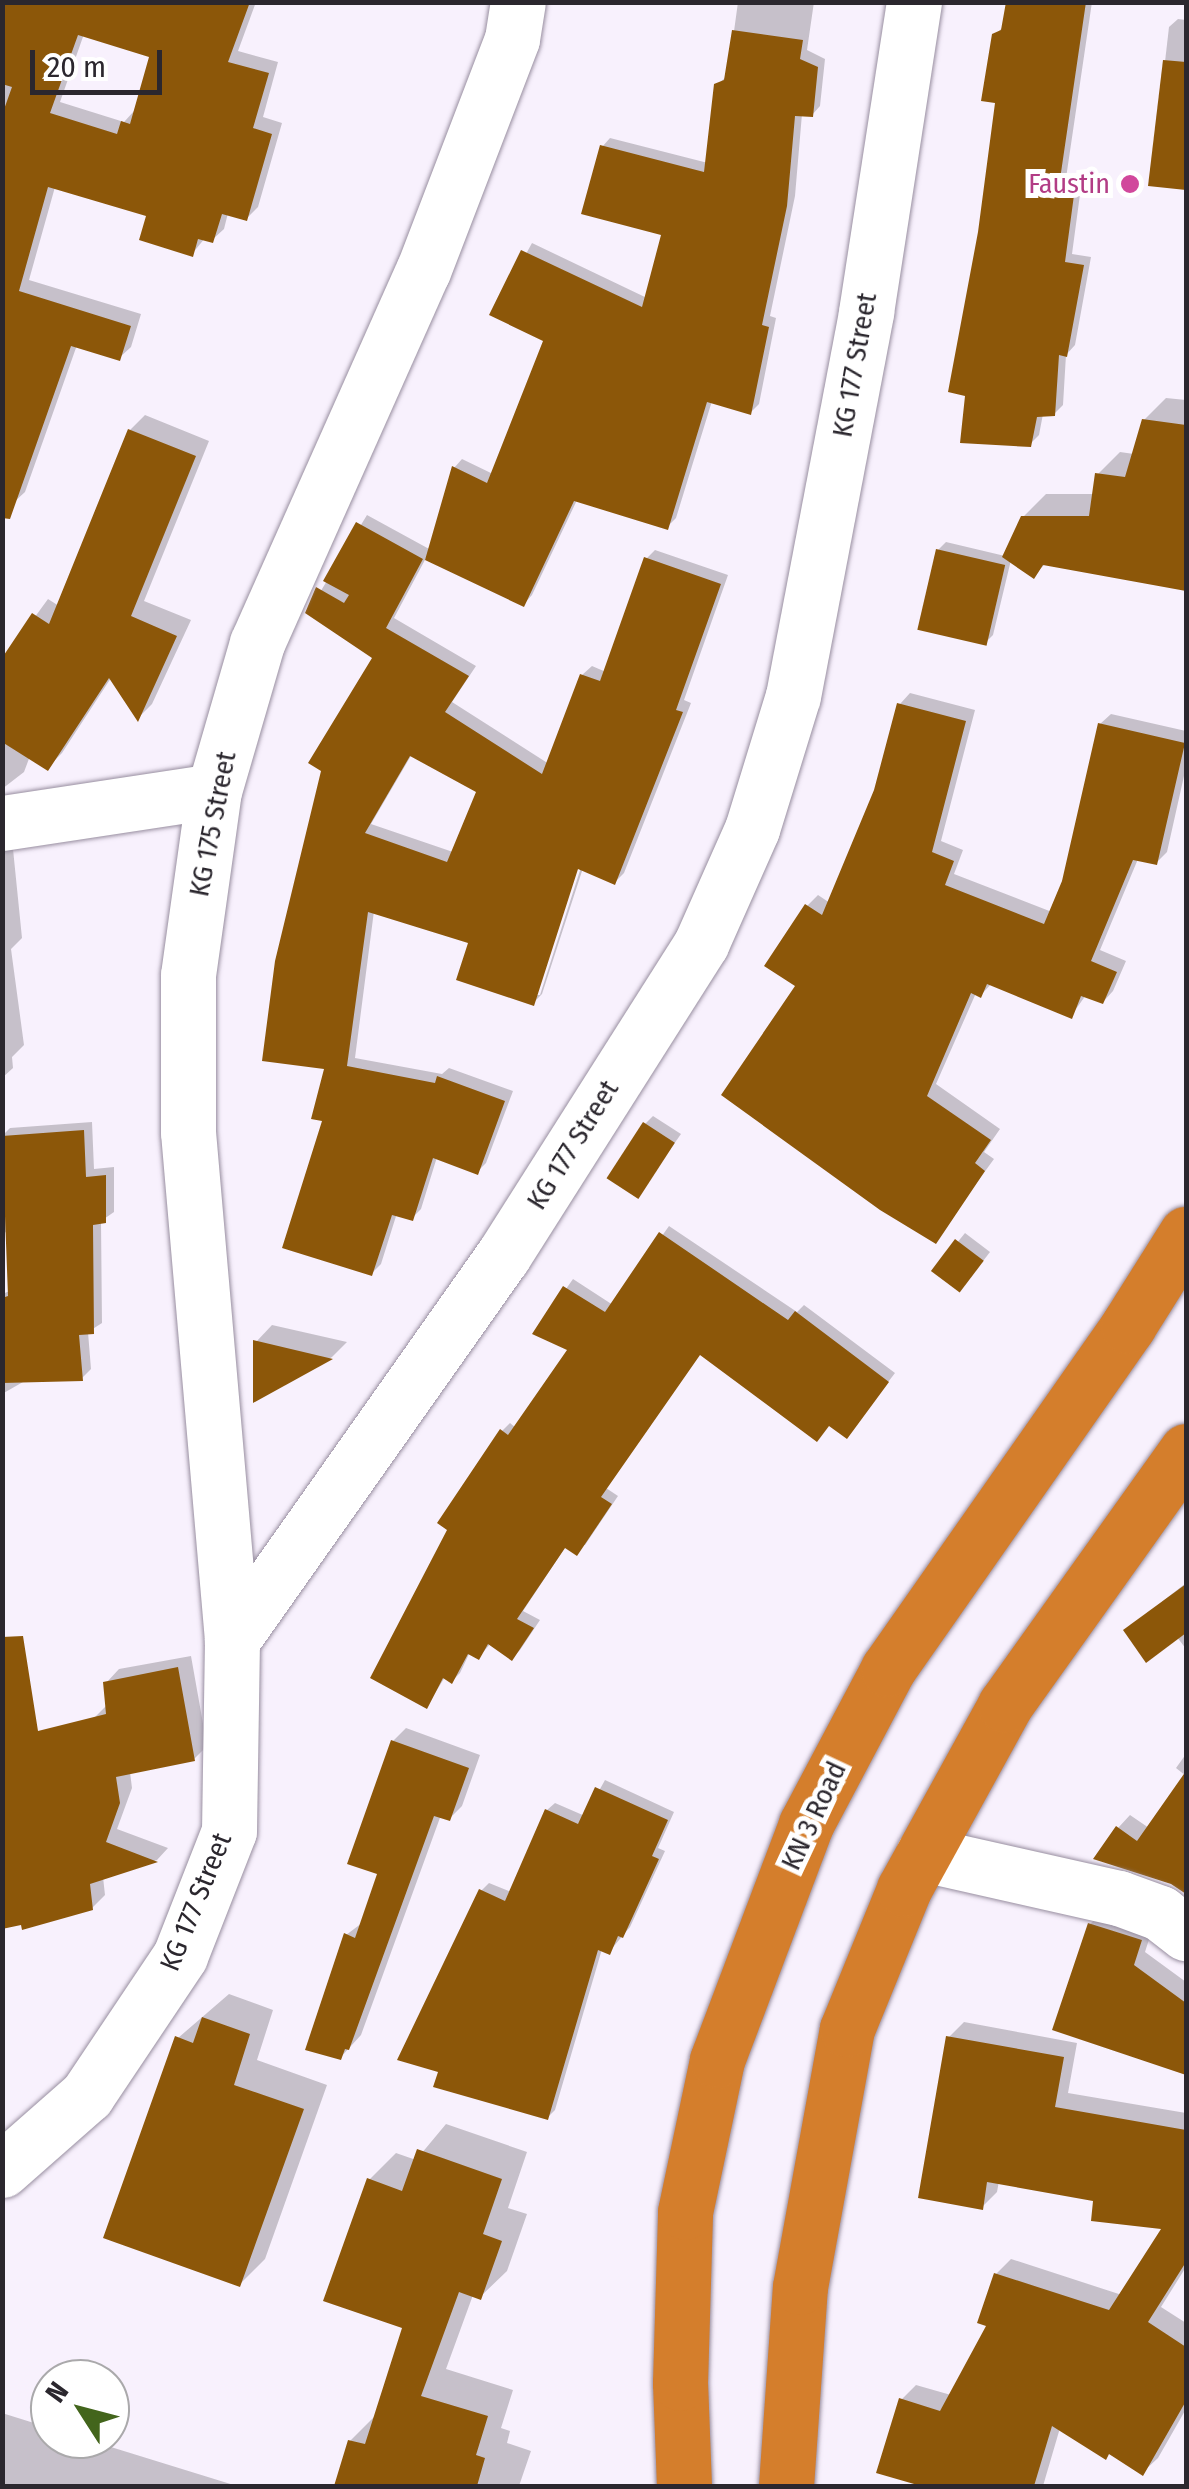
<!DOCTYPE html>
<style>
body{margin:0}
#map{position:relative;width:1189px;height:2489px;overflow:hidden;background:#f8f1fd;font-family:"Fira Sans Condensed",sans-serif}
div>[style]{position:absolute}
.shadow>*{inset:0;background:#0003}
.building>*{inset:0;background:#8c5709;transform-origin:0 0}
.roads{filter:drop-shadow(0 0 2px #988ea0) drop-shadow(0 0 2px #988ea0)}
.minor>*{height:55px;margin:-27.5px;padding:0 27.5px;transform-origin:27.5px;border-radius:27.5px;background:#fff}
.highway>*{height:55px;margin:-27.5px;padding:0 27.5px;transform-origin:27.5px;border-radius:27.5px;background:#d47e2c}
.dots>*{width:28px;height:28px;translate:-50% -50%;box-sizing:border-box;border:5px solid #fff;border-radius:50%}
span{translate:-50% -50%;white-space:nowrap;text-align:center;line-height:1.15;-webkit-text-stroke:10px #fff;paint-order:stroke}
.hotel-label{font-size:28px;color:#b23c85}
.right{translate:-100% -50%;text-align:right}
.street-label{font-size:28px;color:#2b272e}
.frame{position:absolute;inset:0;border:5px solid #2b272e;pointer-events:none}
.north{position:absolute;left:30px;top:2359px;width:100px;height:100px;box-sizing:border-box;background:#fff;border:2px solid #aaa9ab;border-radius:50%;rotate:306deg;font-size:28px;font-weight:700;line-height:40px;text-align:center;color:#2b272e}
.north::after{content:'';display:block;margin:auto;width:35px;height:45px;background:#43651c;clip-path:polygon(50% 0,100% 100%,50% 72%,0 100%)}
.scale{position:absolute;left:30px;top:50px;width:132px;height:45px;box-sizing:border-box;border:5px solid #2b272e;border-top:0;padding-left:12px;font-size:30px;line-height:35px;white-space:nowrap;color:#2b272e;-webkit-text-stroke:8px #fff;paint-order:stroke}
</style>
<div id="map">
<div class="shadow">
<div style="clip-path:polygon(evenodd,2px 2px,256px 2px,238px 51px,278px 62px,263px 117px,282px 123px,258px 207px,247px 218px,228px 213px,224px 229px,212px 240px,205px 238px,192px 254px,149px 214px,55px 187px,29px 280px,141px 314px,131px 347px,119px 358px,77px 345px,25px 492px,13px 503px,2px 500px,2px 2px,84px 34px,152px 55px,134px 111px,124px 122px,60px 102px,84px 34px)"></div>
<div style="clip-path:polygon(evenodd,738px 2px,814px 2px,807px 50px,825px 59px,820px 106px,812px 115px,802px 114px,795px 196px,770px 316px,776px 318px,759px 404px,750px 413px,712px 401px,676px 518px,667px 527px,577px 500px,532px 595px,524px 604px,426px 558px,394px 618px,476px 666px,452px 702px,549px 764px,582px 675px,592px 666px,606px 672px,646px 559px,655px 550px,728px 575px,684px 700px,691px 703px,624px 873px,615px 882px,583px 868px,542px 994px,533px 1003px,471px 941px,374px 911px,355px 1058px,442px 1074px,449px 1068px,513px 1091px,486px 1163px,477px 1172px,437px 1157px,421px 1209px,412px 1218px,397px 1213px,381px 1264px,372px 1273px,326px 1119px,327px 1067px,375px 658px,308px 612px,367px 515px,431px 550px,454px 468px,462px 459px,493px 474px,546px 340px,493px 314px,532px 243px,647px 298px,664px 233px,602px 147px,610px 138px,708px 163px,716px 86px,728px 75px,738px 2px,412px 754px,479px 791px,453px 852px,371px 824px,412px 754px,738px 2px,579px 856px,584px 858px,540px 995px,534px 995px,579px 856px)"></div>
<div style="clip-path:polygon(1008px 2px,1092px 2px,1065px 185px,1081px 187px,1072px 254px,1091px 257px,1075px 345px,1066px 355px,1063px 405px,1054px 414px,1043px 414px,1039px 435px,1030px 444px,981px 232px,997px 101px,994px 36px,1004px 26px)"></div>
<div style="clip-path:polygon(1178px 19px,1186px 20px,1186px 187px,1151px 183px,1169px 27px)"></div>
<div style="clip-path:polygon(1166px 398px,1186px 400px,1186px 588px,1046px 563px,1033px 576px,1011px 560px,993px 635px,985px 643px,938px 550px,946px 542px,1005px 556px,1023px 517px,1046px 494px,1094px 494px,1097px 475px,1120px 452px,1134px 454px,1144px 420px)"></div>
<div style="clip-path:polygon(145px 415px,209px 441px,144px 601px,191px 620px,152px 704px,138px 718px,111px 678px,62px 753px,47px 768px,30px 756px,24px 772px,2px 789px,2px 662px,48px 599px,59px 606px,130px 430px)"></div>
<div style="clip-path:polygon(910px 693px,975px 710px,941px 841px,963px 850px,954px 874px,1052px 912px,1064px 881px,1100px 724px,1111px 714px,1186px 731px,1186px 767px,1167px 852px,1156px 863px,1138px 859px,1100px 950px,1126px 961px,1113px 991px,1103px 1002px,1086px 995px,1071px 1016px,992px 983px,981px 995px,976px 993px,936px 1084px,1000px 1129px,984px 1152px,994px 1159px,935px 1240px,798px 985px,807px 906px,818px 895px,830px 903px,876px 791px,900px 704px)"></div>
<div style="clip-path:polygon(13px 849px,22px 938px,11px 949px,24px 1045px,12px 1057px,13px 1068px,2px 1078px,2px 850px)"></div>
<div style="clip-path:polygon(653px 1116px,681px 1134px,638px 1195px,645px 1124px)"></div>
<div style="clip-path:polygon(92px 1122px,94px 1169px,114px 1167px,114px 1212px,101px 1221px,102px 1323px,88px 1332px,91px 1369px,82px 1378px,23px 1382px,2px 1394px,2px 1294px,10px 1291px,7px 1232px,2px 1233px,2px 1136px,10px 1128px)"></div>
<div style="clip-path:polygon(669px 1226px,797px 1312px,804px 1305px,895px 1373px,854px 1427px,701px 1352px,606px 1488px,618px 1496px,585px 1545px,566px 1546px,523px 1611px,540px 1620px,520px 1650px,512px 1658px,491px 1643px,479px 1657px,470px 1652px,460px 1673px,452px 1681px,445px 1677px,427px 1706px,502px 1431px,510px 1423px,516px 1428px,571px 1349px,535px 1333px,573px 1279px,613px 1305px)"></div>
<div style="clip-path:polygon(965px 1233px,990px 1252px,967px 1282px,934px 1271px)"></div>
<div style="clip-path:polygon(272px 1325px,347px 1342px,332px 1357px,256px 1399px,256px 1342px)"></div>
<div style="clip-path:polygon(1186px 1583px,1186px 1649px,1177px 1637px,1126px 1630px)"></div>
<div style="clip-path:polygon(191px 1656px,207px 1746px,194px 1759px,130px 1772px,132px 1788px,117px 1829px,168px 1848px,157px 1860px,103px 1877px,105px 1895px,92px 1908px,24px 1927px,93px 1719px,106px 1706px,106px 1683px,119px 1669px)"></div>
<div style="clip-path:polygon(406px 1728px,480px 1755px,462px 1806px,450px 1818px,441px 1815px,361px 2035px,340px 2058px,346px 1935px,362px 1923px,380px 1873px,393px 1741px)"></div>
<div style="clip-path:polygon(1186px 1754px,1186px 1892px,1118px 1828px,1130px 1815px,1149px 1828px,1186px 1776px,1176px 1768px)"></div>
<div style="clip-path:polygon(605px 1780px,674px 1812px,658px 1848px,665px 1851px,630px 1927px,609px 1952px,602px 1949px,555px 2110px,547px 2118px,481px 1891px,489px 1883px,511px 1892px,547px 1810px,555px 1803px,585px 1816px)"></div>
<div style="clip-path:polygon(1103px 1912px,1153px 1927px,1145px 1952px,1186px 1982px,1186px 2073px,1055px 2028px,1090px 1924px)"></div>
<div style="clip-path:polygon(229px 1994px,273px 2010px,257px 2060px,327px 2085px,265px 2259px,240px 2284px,178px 2038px)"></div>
<div style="clip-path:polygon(964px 2022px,1077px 2043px,1068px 2093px,1186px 2113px,1186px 2267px,1161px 2307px,1186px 2323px,1186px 2409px,1158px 2458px,1143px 2472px,1060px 2428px,1043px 2486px,929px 2486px,880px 2471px,901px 2400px,916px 2385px,951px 2395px,990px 2325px,996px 2274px,1011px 2259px,1122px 2295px,1165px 2227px,1096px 2199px,999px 2181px,997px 2192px,982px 2207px,949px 2037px)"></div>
<div style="clip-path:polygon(446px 2124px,527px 2152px,508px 2208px,527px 2214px,507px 2271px,480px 2297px,473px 2295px,446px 2369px,513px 2390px,501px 2428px,510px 2431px,507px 2443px,531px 2451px,519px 2486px,336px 2486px,350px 2441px,377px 2414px,405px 2327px,369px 2180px,396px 2153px,416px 2160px)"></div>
<div style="clip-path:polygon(2px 2413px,50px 2428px,50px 2439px,85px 2439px,237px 2486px,2px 2486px)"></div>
</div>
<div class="building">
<div style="clip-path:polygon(evenodd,2px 2px,250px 2px,228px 62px,269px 73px,253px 128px,272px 134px,247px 221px,222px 214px,213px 243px,198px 239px,193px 257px,139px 240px,146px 216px,48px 187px,19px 291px,131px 326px,120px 361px,71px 346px,10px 519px,2px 518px,2px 115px,12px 87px,2px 84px,2px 2px,78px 35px,149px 57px,130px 124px,121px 121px,117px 134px,50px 113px,78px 35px)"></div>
<div style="clip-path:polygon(1006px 2px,1086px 2px,1058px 193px,1074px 195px,1065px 262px,1084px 265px,1067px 357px,1059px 355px,1055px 416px,1037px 417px,1031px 447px,960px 443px,965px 396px,948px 392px,978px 232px,995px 103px,981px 101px,992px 34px,1001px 30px)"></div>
<div style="clip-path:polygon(732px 30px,803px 40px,800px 59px,818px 67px,813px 117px,795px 116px,787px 206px,762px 325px,769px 327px,751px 415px,707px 402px,668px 530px,574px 501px,524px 607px,425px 560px,452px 466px,487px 483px,543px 341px,489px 315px,521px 250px,642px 307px,661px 235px,581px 214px,600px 145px,704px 172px,714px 84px,724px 80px)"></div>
<div style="clip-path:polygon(1163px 60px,1186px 62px,1186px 190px,1148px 186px)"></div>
<div style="clip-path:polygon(1142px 419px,1186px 425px,1186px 591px,1043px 565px,1034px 579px,1002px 557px,1021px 516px,1089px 516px,1095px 473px,1125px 477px)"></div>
<div style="clip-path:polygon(128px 429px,196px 456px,131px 616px,177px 636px,138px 722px,109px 678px,48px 771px,2px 742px,2px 658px,32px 613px,49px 624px)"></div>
<div style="clip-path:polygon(evenodd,356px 522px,423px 559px,386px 628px,469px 676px,445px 712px,542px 774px,580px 674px,600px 681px,644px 557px,721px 584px,676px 710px,683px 712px,615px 885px,578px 869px,534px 1006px,456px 980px,468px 943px,368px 912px,347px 1066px,435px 1083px,437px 1076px,505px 1101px,478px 1175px,433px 1158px,413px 1221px,392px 1215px,372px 1276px,282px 1248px,322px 1121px,311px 1119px,324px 1069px,262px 1061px,275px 961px,321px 771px,308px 763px,372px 658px,305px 613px,316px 587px,344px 603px,349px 595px,323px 581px,356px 522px,410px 756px,476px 792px,447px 862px,365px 833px,410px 756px)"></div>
<div style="left:936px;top:549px;width:71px;height:83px;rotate:13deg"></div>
<div style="clip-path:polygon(897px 703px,966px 721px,932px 852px,954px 861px,945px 885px,1044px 924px,1062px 881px,1098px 723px,1185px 743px,1157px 865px,1133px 860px,1091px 961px,1117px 972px,1103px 1004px,1081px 996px,1072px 1019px,987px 984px,981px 998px,971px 993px,927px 1096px,991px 1140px,975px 1163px,985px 1171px,936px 1244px,880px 1210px,721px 1095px,795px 986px,764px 966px,805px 904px,822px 915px,874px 790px)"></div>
<div style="left:643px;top:1122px;width:38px;height:67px;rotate:33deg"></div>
<div style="clip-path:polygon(84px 1130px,86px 1177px,106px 1175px,106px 1223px,93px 1225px,94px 1334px,79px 1335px,83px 1381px,2px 1383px,2px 1298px,8px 1296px,2px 1136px)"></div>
<div style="clip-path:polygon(659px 1232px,788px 1320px,795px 1311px,889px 1382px,847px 1439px,829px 1426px,817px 1442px,700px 1355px,601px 1497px,612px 1504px,577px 1556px,565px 1548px,517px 1619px,534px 1628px,512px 1661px,488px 1644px,479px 1660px,468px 1654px,452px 1684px,443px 1678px,427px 1709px,370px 1678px,447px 1530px,437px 1523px,500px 1429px,508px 1435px,567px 1350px,532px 1334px,563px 1286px,605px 1312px)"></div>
<div style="left:955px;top:1239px;width:36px;height:40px;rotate:37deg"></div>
<div style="clip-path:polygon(253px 1340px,333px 1359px,253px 1403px)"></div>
<div style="clip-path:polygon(1186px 1584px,1186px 1633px,1146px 1663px,1123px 1630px)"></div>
<div style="clip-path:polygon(23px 1636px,38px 1731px,106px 1714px,103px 1682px,178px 1667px,195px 1761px,116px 1777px,120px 1803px,106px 1842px,158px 1862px,90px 1884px,93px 1910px,22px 1930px,21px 1925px,2px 1929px,2px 1637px)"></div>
<div style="clip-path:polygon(391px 1740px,469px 1768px,450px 1821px,434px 1816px,349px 2050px,345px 2049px,341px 2060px,305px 2050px,344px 1933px,355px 1938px,377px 1874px,347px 1864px)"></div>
<div style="clip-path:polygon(1186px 1771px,1186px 1894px,1171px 1884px,1093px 1859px,1116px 1826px,1137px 1841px)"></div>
<div style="clip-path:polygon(595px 1787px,668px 1820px,652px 1856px,659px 1859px,623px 1938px,618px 1936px,610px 1955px,598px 1950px,548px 2120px,433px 2087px,438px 2072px,397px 2060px,479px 1889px,505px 1901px,545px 1809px,578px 1824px)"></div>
<div style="clip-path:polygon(1088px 1923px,1142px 1940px,1134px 1965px,1186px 2003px,1186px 2075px,1052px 2030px)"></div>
<div style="clip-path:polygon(202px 2017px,250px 2034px,234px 2085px,304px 2109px,240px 2287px,103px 2238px,175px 2036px,193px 2043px)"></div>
<div style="clip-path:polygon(946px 2036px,1064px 2057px,1055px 2107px,1186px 2130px,1186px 2262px,1148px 2322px,1186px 2347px,1186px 2401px,1143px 2476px,1109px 2454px,1106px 2460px,1052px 2426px,1034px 2486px,921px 2486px,876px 2473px,899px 2398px,940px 2411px,986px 2326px,977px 2323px,994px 2273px,1109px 2310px,1161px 2229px,1091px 2221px,1093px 2201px,987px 2182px,983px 2210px,918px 2198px)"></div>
<div style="clip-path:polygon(417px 2149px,502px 2179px,483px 2234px,502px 2241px,481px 2300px,459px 2292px,421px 2396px,488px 2416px,476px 2455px,485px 2458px,477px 2486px,334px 2486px,348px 2440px,365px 2444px,402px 2328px,323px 2301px,367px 2178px,402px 2191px)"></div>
</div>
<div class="roads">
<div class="minor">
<div style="left:2px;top:823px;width:214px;rotate:-8.6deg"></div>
<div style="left:232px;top:1640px;width:510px;rotate:-94.95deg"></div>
<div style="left:188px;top:1132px;width:157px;rotate:-90deg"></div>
<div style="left:188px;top:975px;width:186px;rotate:-82deg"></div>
<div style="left:214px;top:791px;width:154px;rotate:-73.8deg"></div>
<div style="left:257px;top:643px;width:407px;rotate:-66deg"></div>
<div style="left:423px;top:271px;width:248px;rotate:-69deg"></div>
<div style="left:512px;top:39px;width:37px;rotate:-81deg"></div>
<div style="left:923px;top:1854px;width:201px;rotate:12.7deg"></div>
<div style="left:1119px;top:1898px;width:44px;rotate:20.1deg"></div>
<div style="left:1160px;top:1913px;width:33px;rotate:38deg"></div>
<div style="left:2px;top:2170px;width:113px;rotate:-41.4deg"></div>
<div style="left:87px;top:2095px;width:167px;rotate:-56.2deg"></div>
<div style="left:180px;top:1956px;width:134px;rotate:-68.6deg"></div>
<div style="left:229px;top:1831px;width:191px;rotate:-89.1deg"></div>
<div style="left:232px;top:1640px;width:470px;rotate:-54.8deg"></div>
<div style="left:503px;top:1256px;width:370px;rotate:-57.6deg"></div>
<div style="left:701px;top:944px;width:126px;rotate:-66.1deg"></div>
<div style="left:752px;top:829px;width:139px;rotate:-72.9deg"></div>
<div style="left:793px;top:696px;width:391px;rotate:-79.2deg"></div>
<div style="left:866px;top:312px;width:314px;rotate:-81.2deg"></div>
</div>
<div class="highway">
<div style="left:684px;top:2486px;width:103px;rotate:-92.2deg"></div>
<div style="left:680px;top:2383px;width:171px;rotate:-88.3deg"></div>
<div style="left:685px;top:2212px;width:155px;rotate:-78.1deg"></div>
<div style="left:717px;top:2060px;width:252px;rotate:-69.3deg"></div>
<div style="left:806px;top:1824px;width:175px;rotate:-62.1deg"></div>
<div style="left:888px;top:1669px;width:419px;rotate:-55deg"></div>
<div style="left:1128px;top:1326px;width:109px;rotate:-57.8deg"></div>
<div style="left:786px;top:2486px;width:199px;rotate:-86deg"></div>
<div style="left:800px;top:2287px;width:262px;rotate:-79.7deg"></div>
<div style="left:847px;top:2029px;width:151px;rotate:-67.8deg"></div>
<div style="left:904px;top:1889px;width:210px;rotate:-61.2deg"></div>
<div style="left:1005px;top:1705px;width:312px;rotate:-54.5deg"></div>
</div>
</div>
<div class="dots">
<div style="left:1130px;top:184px;background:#d1479c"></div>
</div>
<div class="hotel-label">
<span class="right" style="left:1110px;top:184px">Faustin</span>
</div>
<div class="street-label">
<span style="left:855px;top:365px;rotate:-80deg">KG 177 Street</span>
<span style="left:213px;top:824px;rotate:-79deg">KG 175 Street</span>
<span style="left:573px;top:1145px;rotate:-58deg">KG 177 Street</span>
<span style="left:814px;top:1816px;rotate:-65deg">KN 3 Road</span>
<span style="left:196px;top:1902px;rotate:-68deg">KG 177 Street</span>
</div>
<div class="frame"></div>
<div class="north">N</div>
<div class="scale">20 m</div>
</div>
